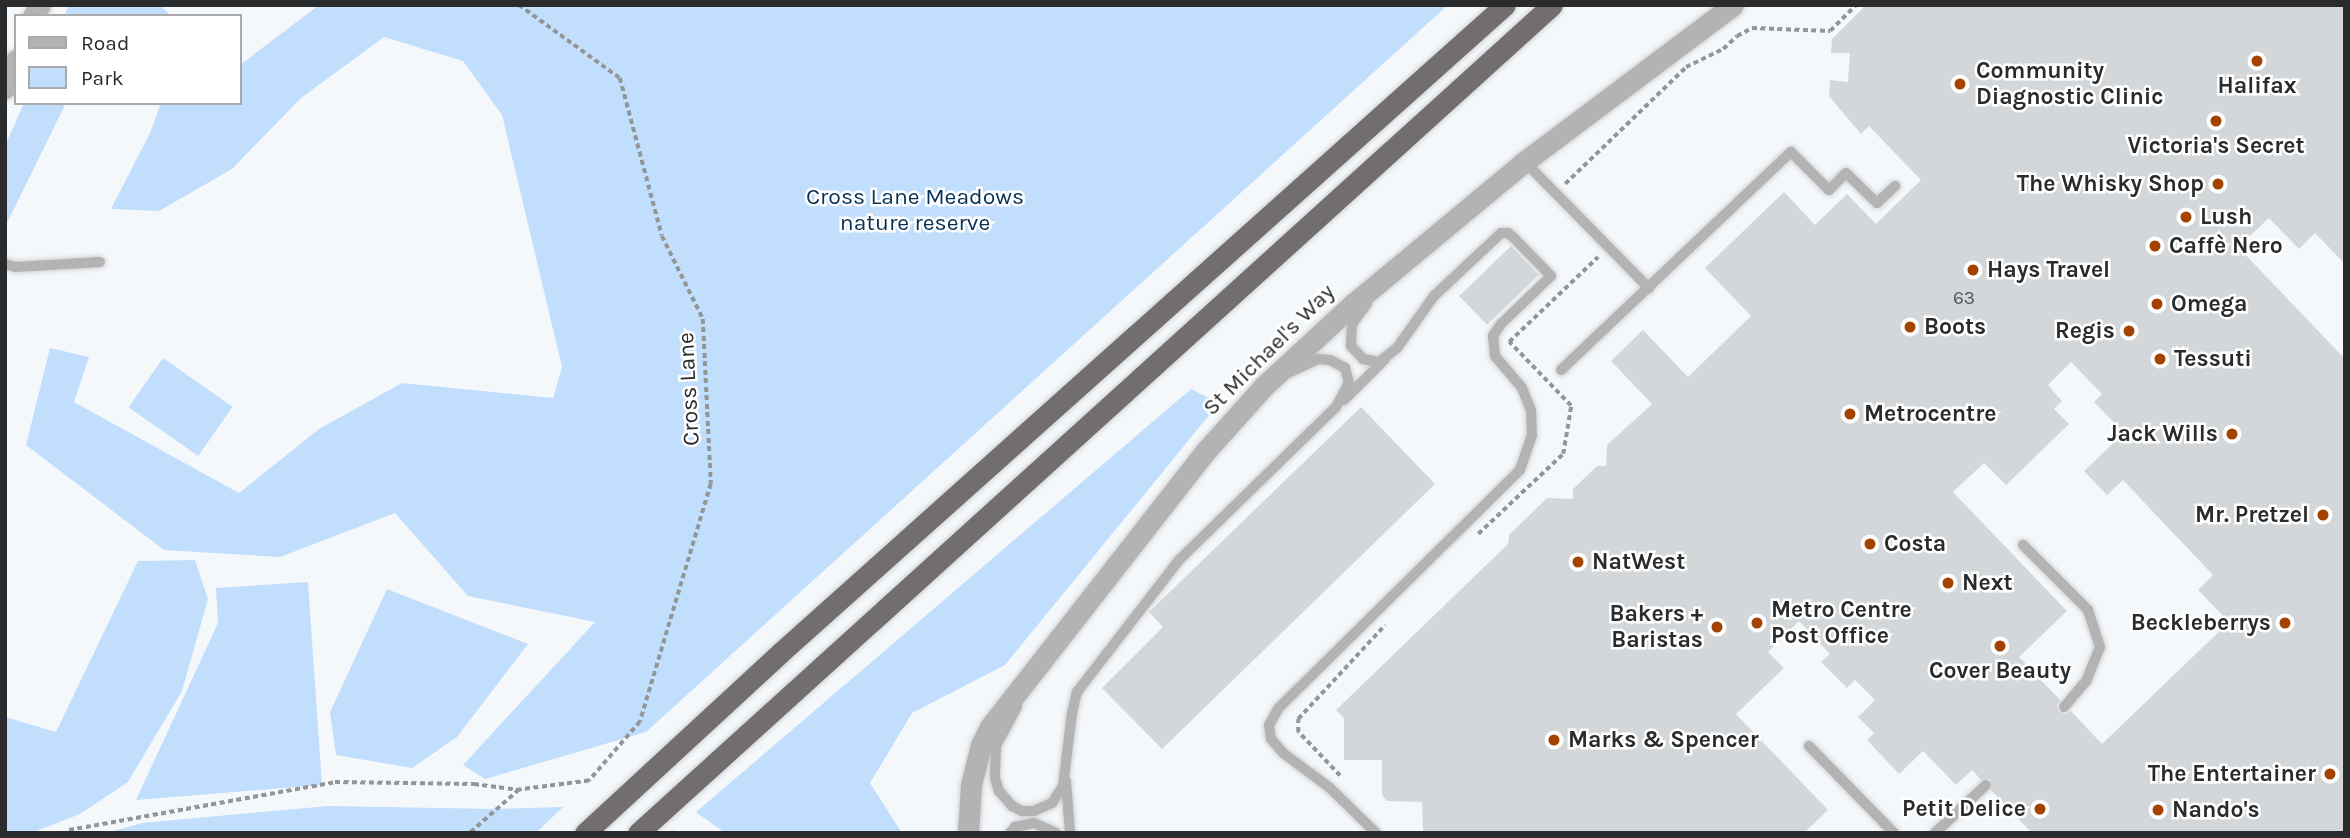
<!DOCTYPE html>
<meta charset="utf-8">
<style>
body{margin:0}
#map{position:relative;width:2350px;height:838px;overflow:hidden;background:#f5f8fa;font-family:Karla,sans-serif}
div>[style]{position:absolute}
.green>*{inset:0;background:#c2defd;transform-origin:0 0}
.building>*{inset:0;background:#d4d7d9;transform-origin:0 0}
.path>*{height:3.5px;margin-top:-1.75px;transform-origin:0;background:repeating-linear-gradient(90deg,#939596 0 5px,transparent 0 8.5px)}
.roads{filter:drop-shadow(0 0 2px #d0d3d5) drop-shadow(0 0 2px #d0d3d5)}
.service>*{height:10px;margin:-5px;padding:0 5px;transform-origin:5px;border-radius:5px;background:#b4b2b2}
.tertiary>*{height:21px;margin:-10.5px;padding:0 10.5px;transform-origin:10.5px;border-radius:10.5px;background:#b4b2b2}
.trunk>*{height:21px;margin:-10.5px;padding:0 10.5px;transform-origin:10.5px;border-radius:10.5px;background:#726e6e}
.dots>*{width:19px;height:19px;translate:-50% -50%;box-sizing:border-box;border:4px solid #fff;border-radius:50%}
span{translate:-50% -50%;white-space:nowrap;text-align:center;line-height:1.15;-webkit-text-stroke:5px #fff;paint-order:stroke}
.number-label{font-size:19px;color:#545657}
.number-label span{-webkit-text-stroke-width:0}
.poi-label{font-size:23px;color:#2a2b2c;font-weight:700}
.left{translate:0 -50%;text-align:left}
.right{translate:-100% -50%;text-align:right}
.park-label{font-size:23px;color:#083055}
.street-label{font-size:23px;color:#2a2b2c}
.frame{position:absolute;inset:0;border:7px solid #2a2b2c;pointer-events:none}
.legend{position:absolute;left:14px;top:14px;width:228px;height:91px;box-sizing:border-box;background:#fff;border:2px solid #aaaaab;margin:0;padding:9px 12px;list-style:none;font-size:21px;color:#2a2b2c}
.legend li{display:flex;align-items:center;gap:14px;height:35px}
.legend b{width:35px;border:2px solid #aaaaab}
</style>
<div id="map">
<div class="green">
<div style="clip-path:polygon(69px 5px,160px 5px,171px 16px,64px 16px)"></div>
<div style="clip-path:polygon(319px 5px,1448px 5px,646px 732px,485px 779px,463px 765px,595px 622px,468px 596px,395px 513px,280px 557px,164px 550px,26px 445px,50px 348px,89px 357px,74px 402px,239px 493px,319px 429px,402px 383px,553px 398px,562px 367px,502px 115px,463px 61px,384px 37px,301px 98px,232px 169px,159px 211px,111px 209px,150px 133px,161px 103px,240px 103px,240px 65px)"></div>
<div style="clip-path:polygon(24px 103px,66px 103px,6px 225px,5px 146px)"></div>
<div style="left:163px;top:358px;width:85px;height:60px;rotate:35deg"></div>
<div style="clip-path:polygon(1191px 389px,1219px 403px,1005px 665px,912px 713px,870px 783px,902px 833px,725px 833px,696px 812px)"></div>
<div style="clip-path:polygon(195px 560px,208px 599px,182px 691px,128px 782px,80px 814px,31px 833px,5px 833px,5px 717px,56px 732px,138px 561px)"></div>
<div style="clip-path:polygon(308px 582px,322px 785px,136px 800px,218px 623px,216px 588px)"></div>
<div style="clip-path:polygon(387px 589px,528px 644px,457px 737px,412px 768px,336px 755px,330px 712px)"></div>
<div style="clip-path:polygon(328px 806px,495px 809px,563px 807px,536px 833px,106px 833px,142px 823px)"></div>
</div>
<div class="building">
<div style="clip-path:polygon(evenodd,1866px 5px,2345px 5px,2345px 264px,2315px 233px,2299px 249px,2269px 218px,2238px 247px,2345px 359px,2345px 833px,2032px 833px,1991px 790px,1991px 779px,1981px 780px,1972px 770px,1956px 785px,1923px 751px,1899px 774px,1867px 740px,1874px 733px,1858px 717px,1875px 700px,1855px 680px,1847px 688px,1821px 662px,1830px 654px,1799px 621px,1768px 652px,1784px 668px,1736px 714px,1828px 810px,1804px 833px,1423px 833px,1422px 802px,1387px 801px,1382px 795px,1382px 760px,1344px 760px,1344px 718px,1336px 710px,1508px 544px,1509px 535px,1547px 498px,1573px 499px,1573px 489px,1597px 466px,1606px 466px,1607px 445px,1652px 404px,1611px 361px,1643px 330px,1688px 377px,1751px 316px,1705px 268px,1784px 192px,1815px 225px,1847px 194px,1876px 224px,1921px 180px,1869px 126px,1861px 134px,1829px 96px,1830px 80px,1848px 82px,1850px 53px,1831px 53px,1832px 39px,1866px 5px,2071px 362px,2102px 394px,2094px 402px,2124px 433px,2084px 471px,2107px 495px,2123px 480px,2155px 514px,2213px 575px,2198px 590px,2229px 622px,2102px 744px,2071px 711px,2066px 714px,2059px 712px,2057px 706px,2060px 700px,2019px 657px,2067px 611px,1953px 492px,1984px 463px,2006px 485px,2069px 424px,2054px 409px,2062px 401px,2048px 385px,2071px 362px)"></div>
<div style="left:1511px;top:246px;width:40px;height:72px;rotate:46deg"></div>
<div style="clip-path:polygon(1361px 407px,1435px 484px,1162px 749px,1102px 688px,1163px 627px,1149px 612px)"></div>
</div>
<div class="path">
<div style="left:519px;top:5px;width:125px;rotate:35.9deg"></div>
<div style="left:620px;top:78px;width:163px;rotate:75.1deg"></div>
<div style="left:662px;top:236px;width:93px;rotate:63.7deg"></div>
<div style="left:703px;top:319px;width:165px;rotate:87.2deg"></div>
<div style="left:711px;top:484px;width:248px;rotate:106.6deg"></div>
<div style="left:640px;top:722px;width:78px;rotate:130.8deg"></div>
<div style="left:589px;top:781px;width:71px;rotate:172.7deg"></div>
<div style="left:1565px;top:184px;width:168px;rotate:-44deg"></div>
<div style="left:1686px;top:67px;width:41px;rotate:-25.9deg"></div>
<div style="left:1723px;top:49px;width:19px;rotate:-43deg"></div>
<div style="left:1737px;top:36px;width:17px;rotate:-28deg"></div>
<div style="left:1752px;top:28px;width:78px;rotate:2.2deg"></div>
<div style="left:1830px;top:31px;width:37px;rotate:-45deg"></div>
<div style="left:1478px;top:534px;width:117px;rotate:-43.3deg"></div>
<div style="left:1563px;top:454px;width:49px;rotate:-80.5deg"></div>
<div style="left:1571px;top:406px;width:89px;rotate:-134.1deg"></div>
<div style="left:1509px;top:342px;width:123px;rotate:-43.7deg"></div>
<div style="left:1340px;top:776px;width:61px;rotate:-133.7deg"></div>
<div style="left:1298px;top:732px;width:13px;rotate:-90deg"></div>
<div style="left:1298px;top:719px;width:128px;rotate:-47.2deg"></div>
<div style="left:69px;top:830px;width:270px;rotate:-10.2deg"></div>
<div style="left:335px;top:782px;width:139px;rotate:0.8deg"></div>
<div style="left:474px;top:784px;width:45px;rotate:7.6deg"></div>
<div style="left:519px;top:790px;width:65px;rotate:138.7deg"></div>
<div style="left:672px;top:832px;width:2px;rotate:27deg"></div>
</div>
<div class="roads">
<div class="service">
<div style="left:1525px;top:162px;width:177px;rotate:45.5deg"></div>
<div style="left:5px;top:264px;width:11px;rotate:15deg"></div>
<div style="left:16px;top:267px;width:84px;rotate:-3.4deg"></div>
<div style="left:1367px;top:304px;width:25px;rotate:127deg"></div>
<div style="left:1352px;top:324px;width:22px;rotate:93deg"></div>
<div style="left:1351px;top:346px;width:18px;rotate:47deg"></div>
<div style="left:1363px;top:359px;width:16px;rotate:11deg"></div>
<div style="left:1379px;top:362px;width:23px;rotate:-38deg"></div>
<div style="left:1397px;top:348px;width:64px;rotate:-54.6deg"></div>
<div style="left:1434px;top:296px;width:92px;rotate:-43.2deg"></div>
<div style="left:1501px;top:233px;width:7px"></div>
<div style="left:1508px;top:233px;width:6px;rotate:39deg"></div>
<div style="left:1513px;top:237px;width:54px;rotate:45.7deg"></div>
<div style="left:1551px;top:276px;width:69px;rotate:136.2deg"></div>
<div style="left:1501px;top:324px;width:14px;rotate:124deg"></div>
<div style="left:1493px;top:336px;width:20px;rotate:84deg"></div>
<div style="left:1495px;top:356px;width:42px;rotate:49.8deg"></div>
<div style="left:1522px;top:388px;width:24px;rotate:68deg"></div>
<div style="left:1531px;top:410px;width:25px;rotate:88deg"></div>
<div style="left:1532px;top:435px;width:37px;rotate:109deg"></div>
<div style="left:1520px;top:470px;width:340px;rotate:135.4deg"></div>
<div style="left:1278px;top:709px;width:18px;rotate:119deg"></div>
<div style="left:1269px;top:725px;width:14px;rotate:82deg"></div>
<div style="left:1271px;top:739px;width:18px;rotate:49deg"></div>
<div style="left:1283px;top:753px;width:57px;rotate:36.5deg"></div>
<div style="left:1329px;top:787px;width:66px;rotate:44.4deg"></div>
<div style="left:1561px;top:370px;width:317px;rotate:-43.5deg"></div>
<div style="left:1791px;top:152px;width:54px;rotate:45deg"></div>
<div style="left:1829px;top:190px;width:24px;rotate:-45deg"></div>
<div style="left:1846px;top:173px;width:43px;rotate:44.1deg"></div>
<div style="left:1877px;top:203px;width:25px;rotate:-43deg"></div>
<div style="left:1344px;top:400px;width:58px;rotate:-45deg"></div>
<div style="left:2023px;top:545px;width:92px;rotate:45deg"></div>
<div style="left:2088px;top:610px;width:39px;rotate:72deg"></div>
<div style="left:2100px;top:647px;width:37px;rotate:112deg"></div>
<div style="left:2086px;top:681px;width:34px;rotate:130deg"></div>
<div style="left:1017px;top:707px;width:44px;rotate:118.3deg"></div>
<div style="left:996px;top:746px;width:32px;rotate:92deg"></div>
<div style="left:995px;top:778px;width:14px;rotate:73deg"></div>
<div style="left:999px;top:791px;width:20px;rotate:49deg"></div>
<div style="left:1012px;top:806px;width:11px;rotate:27deg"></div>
<div style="left:1022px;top:811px;width:12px"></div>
<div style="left:1034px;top:811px;width:20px;rotate:-24deg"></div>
<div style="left:1052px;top:803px;width:20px;rotate:-57deg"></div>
<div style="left:1063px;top:786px;width:74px;rotate:-83deg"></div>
<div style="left:1072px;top:713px;width:22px;rotate:-77deg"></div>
<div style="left:1077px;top:692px;width:167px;rotate:-52.3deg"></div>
<div style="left:1179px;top:560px;width:219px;rotate:-44.3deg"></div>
<div style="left:1336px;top:407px;width:27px;rotate:-62deg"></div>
<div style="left:1349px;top:383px;width:16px;rotate:-105deg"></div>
<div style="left:1345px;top:368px;width:17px;rotate:-152deg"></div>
<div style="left:1330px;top:360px;width:12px;rotate:-175deg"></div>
<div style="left:1318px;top:359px;width:31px;rotate:155deg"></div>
<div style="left:1809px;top:746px;width:122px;rotate:45.7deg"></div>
<div style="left:1066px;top:781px;width:52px;rotate:85.6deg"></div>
<div style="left:1010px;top:833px;width:8px;rotate:-50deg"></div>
<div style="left:1015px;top:827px;width:19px;rotate:-12deg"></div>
<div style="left:1034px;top:823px;width:24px;rotate:24deg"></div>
<div style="left:1935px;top:833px;width:70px;rotate:-43.3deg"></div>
</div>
<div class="tertiary">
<div style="left:33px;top:16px;width:13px;rotate:-58deg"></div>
<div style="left:5px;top:88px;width:30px;rotate:-69deg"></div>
<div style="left:968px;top:833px;width:48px;rotate:-86.4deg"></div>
<div style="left:971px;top:785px;width:41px;rotate:-76deg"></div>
<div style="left:981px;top:745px;width:20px;rotate:-63deg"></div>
<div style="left:990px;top:727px;width:348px;rotate:-52deg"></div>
<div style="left:1204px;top:453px;width:90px;rotate:-48.2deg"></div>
<div style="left:1264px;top:386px;width:121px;rotate:-42.7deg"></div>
<div style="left:1353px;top:304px;width:222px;rotate:-39.7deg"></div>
<div style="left:1524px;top:162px;width:261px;rotate:-36.9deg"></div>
</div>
<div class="trunk">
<div style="left:585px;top:833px;width:265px;rotate:-42.7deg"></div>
<div style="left:780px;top:653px;width:972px;rotate:-41.79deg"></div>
<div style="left:638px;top:833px;width:1233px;rotate:-42.17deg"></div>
</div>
</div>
<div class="dots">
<div style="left:2257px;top:61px;background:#a44200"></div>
<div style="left:1960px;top:84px;background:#a44200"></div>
<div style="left:2216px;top:121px;background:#a44200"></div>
<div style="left:2218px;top:184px;background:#a44200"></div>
<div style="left:2186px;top:217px;background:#a44200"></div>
<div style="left:2155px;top:246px;background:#a44200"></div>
<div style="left:1973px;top:270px;background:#a44200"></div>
<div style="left:2157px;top:304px;background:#a44200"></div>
<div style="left:1910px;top:327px;background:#a44200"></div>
<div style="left:2129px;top:331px;background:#a44200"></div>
<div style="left:2160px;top:359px;background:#a44200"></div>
<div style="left:1850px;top:414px;background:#a44200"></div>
<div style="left:2232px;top:434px;background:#a44200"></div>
<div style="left:2323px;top:515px;background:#a44200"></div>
<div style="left:1870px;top:544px;background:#a44200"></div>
<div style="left:1578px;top:562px;background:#a44200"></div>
<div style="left:1948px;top:583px;background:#a44200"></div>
<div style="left:1757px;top:623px;background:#a44200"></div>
<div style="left:2285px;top:623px;background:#a44200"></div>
<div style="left:1717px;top:627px;background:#a44200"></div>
<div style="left:2000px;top:646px;background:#a44200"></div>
<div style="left:1554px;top:740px;background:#a44200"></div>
<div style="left:2330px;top:774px;background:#a44200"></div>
<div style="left:2040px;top:809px;background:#a44200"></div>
<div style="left:2158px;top:810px;background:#a44200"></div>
</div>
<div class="number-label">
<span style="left:1964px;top:299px">63</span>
</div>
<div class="poi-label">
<span class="left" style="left:1976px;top:84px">Community<br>Diagnostic Clinic</span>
<span style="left:2257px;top:86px">Halifax</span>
<span style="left:2216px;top:146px">Victoria's Secret</span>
<span class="right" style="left:2204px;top:184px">The Whisky Shop</span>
<span class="left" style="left:2200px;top:217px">Lush</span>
<span class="left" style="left:2169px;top:246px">Caffè Nero</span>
<span class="left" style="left:1987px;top:270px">Hays Travel</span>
<span class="left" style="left:2171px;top:304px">Omega</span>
<span class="left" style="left:1924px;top:327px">Boots</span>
<span class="right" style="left:2115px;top:331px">Regis</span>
<span class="left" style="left:2174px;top:359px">Tessuti</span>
<span class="left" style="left:1864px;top:414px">Metrocentre</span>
<span class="right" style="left:2218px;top:434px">Jack Wills</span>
<span class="right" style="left:2309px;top:515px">Mr. Pretzel</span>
<span class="left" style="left:1884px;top:544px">Costa</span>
<span class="left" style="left:1592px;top:562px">NatWest</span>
<span class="left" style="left:1962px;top:583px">Next</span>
<span class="left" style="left:1771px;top:623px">Metro Centre<br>Post Office</span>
<span class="right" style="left:1703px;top:627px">Bakers +<br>Baristas</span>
<span class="right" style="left:2271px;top:623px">Beckleberrys</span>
<span style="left:2000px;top:671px">Cover Beauty</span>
<span class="left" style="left:1568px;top:740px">Marks &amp; Spencer</span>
<span class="right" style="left:2316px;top:774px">The Entertainer</span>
<span class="right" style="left:2026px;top:809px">Petit Delice</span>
<span class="left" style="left:2172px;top:810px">Nando's</span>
</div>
<div class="park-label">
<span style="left:915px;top:210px">Cross Lane Meadows<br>nature reserve</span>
</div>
<div class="street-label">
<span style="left:1269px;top:350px;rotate:-45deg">St Michael's Way</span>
<span style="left:689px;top:389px;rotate:-93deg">Cross Lane</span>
</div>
<div class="frame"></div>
<ul class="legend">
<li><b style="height:9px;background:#b4b2b2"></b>Road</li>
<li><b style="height:19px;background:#c2defd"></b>Park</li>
</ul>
</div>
